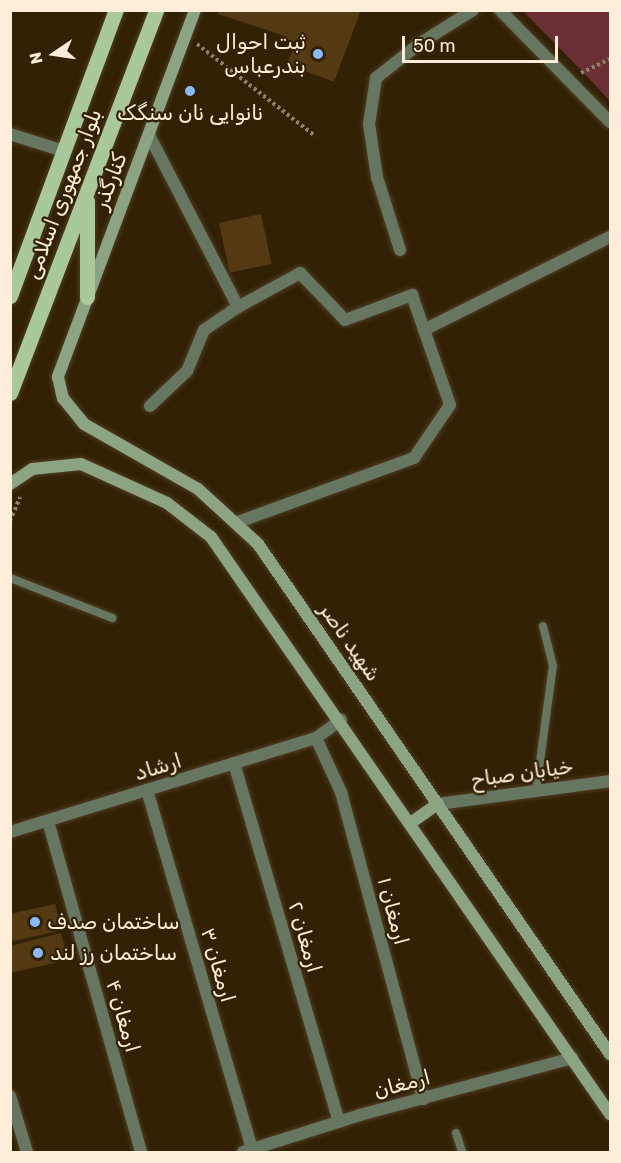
<!DOCTYPE html>
<meta charset="utf-8">
<style>
body{margin:0}
#map{position:relative;width:621px;height:1163px;overflow:hidden;background:#322105;font-family:Rubik,Vazirmatn,sans-serif}
div>[style]{position:absolute}
.green>*{inset:0;background:#6b2f35}
.building>*{inset:0;background:#533a12;transform-origin:0 0}
.path>*{height:4px;margin-top:-2px;transform-origin:0;background:repeating-linear-gradient(90deg,#918168 0 3px,transparent 0 6px)}
.roads{filter:drop-shadow(0 0 2px #4f3e23) drop-shadow(0 0 2px #4f3e23)}
.service>*{height:8px;margin:-4px;padding:0 4px;transform-origin:4px;border-radius:4px;background:#677661}
.minor>*{height:12px;margin:-6px;padding:0 6px;transform-origin:6px;border-radius:6px;background:#677661}
.tertiary>*{height:12px;margin:-6px;padding:0 6px;transform-origin:6px;border-radius:6px;background:#677661}
.secondary>*{height:12px;margin:-6px;padding:0 6px;transform-origin:6px;border-radius:6px;background:#8ca482}
.primary>*{height:15px;margin:-7.5px;padding:0 7.5px;transform-origin:7.5px;border-radius:7.5px;background:#a9c89c}
.dots>*{width:16px;height:16px;translate:-50% -50%;box-sizing:border-box;border:3px solid #322105;border-radius:50%}
span{translate:-50% -50%;white-space:nowrap;text-align:center;line-height:1.15;-webkit-text-stroke:4.5px #322105;paint-order:stroke}
.poi-label{font-size:21px;color:#feeed9}
.right{translate:-100% -50%;text-align:right}
.left{translate:0 -50%;text-align:left}
.street-label{font-size:21px;color:#feeed9}
.frame{position:absolute;inset:0;border:12px solid #feeed9;pointer-events:none}
.north{position:absolute;left:24px;top:24px;width:60px;height:60px;-webkit-text-stroke:4px #322105;paint-order:stroke;rotate:257deg;font-size:16px;font-weight:700;line-height:24px;text-align:center;color:#feeed9}
.north::after{content:'';display:block;margin:auto;width:21px;height:27px;background:#feeed9;clip-path:polygon(50% 0,100% 100%,50% 72%,0 100%)}
.scale{position:absolute;left:402px;top:36px;width:156px;height:27px;box-sizing:border-box;border:3px solid #feeed9;border-top:0;padding-left:8px;font-size:18px;line-height:21px;white-space:nowrap;color:#feeed9;-webkit-text-stroke:4px #322105;paint-order:stroke}
</style>
<div id="map">
<div class="green">
<div style="clip-path:polygon(523px 11px,610px 11px,610px 101px,583px 72px)"></div>
</div>
<div class="building">
<div style="clip-path:polygon(219px 10px,361px 10px,334px 82px,287px 64px,295px 44px,282px 35px,218px 14px)"></div>
<div style="left:261px;top:214px;width:51px;height:43px;rotate:78deg"></div>
<div style="clip-path:polygon(55px 904px,62px 930px,10px 942px,10px 914px)"></div>
<div style="clip-path:polygon(61px 933px,68px 960px,10px 973px,10px 946px)"></div>
</div>
<div class="path">
<div style="left:197px;top:44px;width:150px;rotate:37.9deg"></div>
<div style="left:581px;top:73px;width:32px;rotate:-26deg"></div>
<div style="left:10px;top:521px;width:26px;rotate:-67deg"></div>
</div>
<div class="roads">
<div class="service">
<div style="left:10px;top:578px;width:110px;rotate:21.4deg"></div>
<div style="left:536px;top:791px;width:126px;rotate:-82.3deg"></div>
<div style="left:553px;top:666px;width:41px;rotate:-104deg"></div>
<div style="left:456px;top:1133px;width:20px;rotate:72deg"></div>
</div>
<div class="minor">
<div style="left:500px;top:10px;width:157px;rotate:45.5deg"></div>
<div style="left:10px;top:134px;width:57px;rotate:17.5deg"></div>
<div style="left:149px;top:135px;width:194px;rotate:62.6deg"></div>
<div style="left:238px;top:307px;width:71px;rotate:-28.7deg"></div>
<div style="left:300px;top:273px;width:65px;rotate:46.2deg"></div>
<div style="left:345px;top:320px;width:72px;rotate:-20.5deg"></div>
<div style="left:412px;top:295px;width:116px;rotate:70.9deg"></div>
<div style="left:450px;top:405px;width:64px;rotate:124.2deg"></div>
<div style="left:414px;top:458px;width:187px;rotate:160deg"></div>
<div style="left:400px;top:250px;width:77px;rotate:-107.5deg"></div>
<div style="left:377px;top:177px;width:54px;rotate:-98.6deg"></div>
<div style="left:369px;top:124px;width:47px;rotate:-81.3deg"></div>
<div style="left:376px;top:78px;width:55px;rotate:-38.3deg"></div>
<div style="left:419px;top:44px;width:64px;rotate:-32.2deg"></div>
<div style="left:424px;top:330px;width:208px;rotate:-26.6deg"></div>
<div style="left:150px;top:406px;width:51px;rotate:-43.4deg"></div>
<div style="left:187px;top:371px;width:44px;rotate:-67.5deg"></div>
<div style="left:204px;top:330px;width:41px;rotate:-34.1deg"></div>
<div style="left:316px;top:738px;width:60px;rotate:65.2deg"></div>
<div style="left:341px;top:792px;width:318px;rotate:75deg"></div>
<div style="left:234px;top:763px;width:374px;rotate:73.7deg"></div>
<div style="left:147px;top:790px;width:375px;rotate:73.7deg"></div>
<div style="left:48px;top:821px;width:344px;rotate:74.3deg"></div>
<div style="left:10px;top:832px;width:320px;rotate:-17.1deg"></div>
<div style="left:316px;top:738px;width:31px;rotate:-36deg"></div>
<div style="left:243px;top:1152px;width:123px;rotate:-17.5deg"></div>
<div style="left:360px;top:1115px;width:220px;rotate:-15deg"></div>
</div>
<div class="tertiary">
<div style="left:438px;top:804px;width:174px;rotate:-7.6deg"></div>
<div style="left:10px;top:1096px;width:59px;rotate:73.1deg"></div>
</div>
<div class="secondary">
<div style="left:195px;top:10px;width:392px;rotate:110.5deg"></div>
<div style="left:58px;top:377px;width:22px;rotate:77deg"></div>
<div style="left:63px;top:398px;width:33px;rotate:51deg"></div>
<div style="left:84px;top:424px;width:131px;rotate:29.7deg"></div>
<div style="left:198px;top:489px;width:81px;rotate:42.5deg"></div>
<div style="left:258px;top:544px;width:620px;rotate:55.39deg"></div>
<div style="left:10px;top:484px;width:27px;rotate:-34deg"></div>
<div style="left:32px;top:469px;width:49px;rotate:-5.8deg"></div>
<div style="left:81px;top:464px;width:94px;rotate:24.4deg"></div>
<div style="left:167px;top:503px;width:56px;rotate:37.7deg"></div>
<div style="left:211px;top:537px;width:702px;rotate:55.34deg"></div>
<div style="left:412px;top:822px;width:32px;rotate:-35deg"></div>
</div>
<div class="primary">
<div style="left:87px;top:201px;width:96px;rotate:90deg"></div>
<div style="left:10px;top:296px;width:305px;rotate:-69.7deg"></div>
<div style="left:10px;top:393px;width:410px;rotate:-69.1deg"></div>
</div>
</div>
<div class="dots">
<div style="left:318px;top:54px;background:#89bafc"></div>
<div style="left:190px;top:91px;background:#89bafc"></div>
<div style="left:35px;top:922px;background:#89bafc"></div>
<div style="left:38px;top:953px;background:#89bafc"></div>
</div>
<div class="poi-label">
<span class="right" style="left:306px;top:54px">ثبت احوال<br>بندرعباس</span>
<span style="left:190px;top:113px">نانوایی نان سنگک</span>
<span class="left" style="left:47px;top:922px">ساختمان صدف</span>
<span class="left" style="left:50px;top:953px">ساختمان رز لند</span>
</div>
<div class="street-label">
<span style="left:110px;top:181px;rotate:-69deg">کنارگذر</span>
<span style="left:63px;top:194px;rotate:-69deg">بلوار جمهوری اسلامی</span>
<span style="left:350px;top:642px;rotate:55deg">شهید ناصر</span>
<span style="left:158px;top:767px;rotate:-17deg">ارشاد</span>
<span style="left:522px;top:773px;rotate:-8deg">خیابان صباح</span>
<span style="left:393px;top:911px;rotate:75deg">ارمغان ۱</span>
<span style="left:305px;top:937px;rotate:74deg">ارمغان ۲</span>
<span style="left:218px;top:965px;rotate:74deg">ارمغان ۳</span>
<span style="left:123px;top:1016px;rotate:74deg">ارمغان ۴</span>
<span style="left:402px;top:1084px;rotate:-15deg">ارمغان</span>
</div>
<div class="frame"></div>
<div class="north">N</div>
<div class="scale">50 m</div>
</div>
